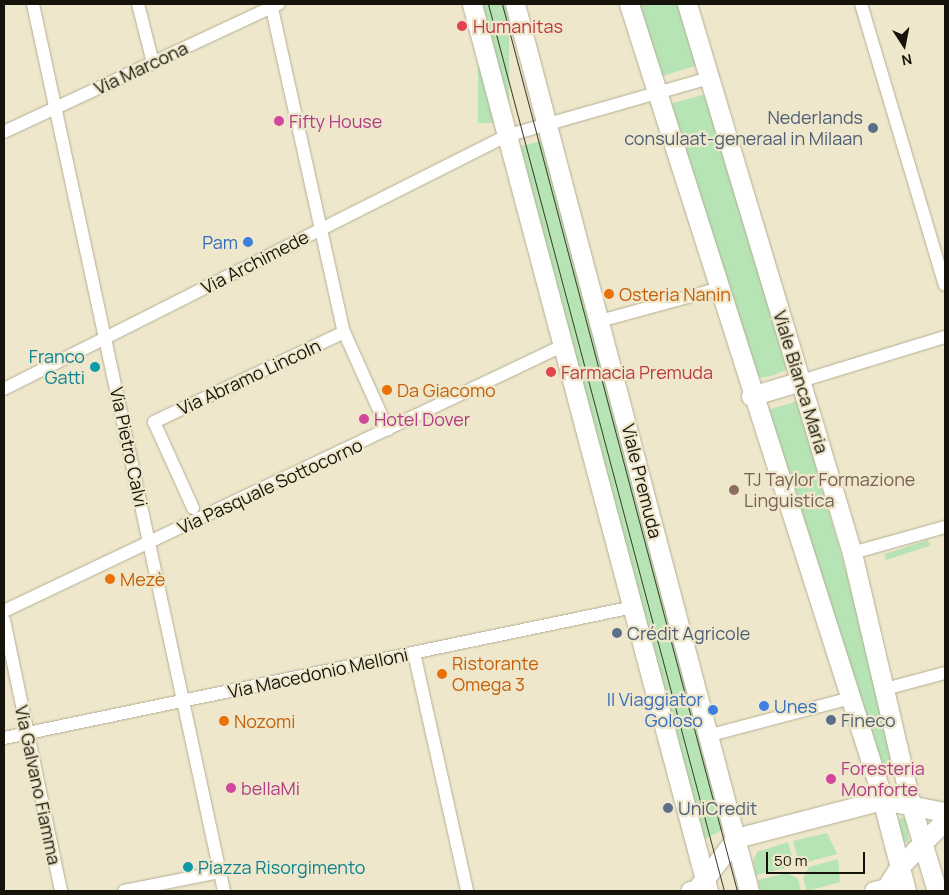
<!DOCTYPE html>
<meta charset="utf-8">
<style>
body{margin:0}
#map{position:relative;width:949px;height:895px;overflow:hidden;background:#eee7cb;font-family:Manrope,sans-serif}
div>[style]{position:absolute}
.green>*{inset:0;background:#b6e4b4;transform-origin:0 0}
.roads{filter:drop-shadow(0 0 1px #b4ad93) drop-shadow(0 0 1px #b4ad93)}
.street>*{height:12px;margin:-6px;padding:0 6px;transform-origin:6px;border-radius:6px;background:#fff}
.secondary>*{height:19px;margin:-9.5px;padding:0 9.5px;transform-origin:9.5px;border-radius:9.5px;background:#fff}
.tram>*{height:1px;margin:-0.5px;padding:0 0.5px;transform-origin:0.5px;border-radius:0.5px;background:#413d31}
.dots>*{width:14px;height:14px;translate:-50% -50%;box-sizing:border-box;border:2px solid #eee7cb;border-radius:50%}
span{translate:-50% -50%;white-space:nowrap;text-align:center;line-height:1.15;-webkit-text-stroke:4.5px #eee7cb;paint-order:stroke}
.health-label{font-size:18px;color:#be3a42}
.left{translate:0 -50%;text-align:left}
.street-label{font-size:18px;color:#16130a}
.service-label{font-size:18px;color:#4e5e75}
.right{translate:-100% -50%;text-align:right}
.hotel-label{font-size:18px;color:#b23c85}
.shop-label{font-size:18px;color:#366cbe}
.food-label{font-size:18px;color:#c56008}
.culture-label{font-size:18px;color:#0d838f}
.education-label{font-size:18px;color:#785e54}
.frame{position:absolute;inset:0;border:5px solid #16130a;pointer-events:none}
.north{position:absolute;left:879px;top:20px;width:50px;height:50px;-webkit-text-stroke:4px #eee7cb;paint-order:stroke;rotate:169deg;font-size:14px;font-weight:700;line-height:20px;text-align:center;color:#16130a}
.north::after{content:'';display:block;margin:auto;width:18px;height:22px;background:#16130a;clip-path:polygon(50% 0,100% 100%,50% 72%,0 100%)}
.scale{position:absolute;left:766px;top:852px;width:99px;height:22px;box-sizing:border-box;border:2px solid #16130a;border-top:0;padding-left:6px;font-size:15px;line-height:18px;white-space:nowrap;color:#16130a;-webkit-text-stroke:4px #eee7cb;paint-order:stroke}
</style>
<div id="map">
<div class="green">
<div style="left:478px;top:4px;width:31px;height:119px"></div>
<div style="clip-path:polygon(639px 4px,678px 4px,698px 65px,663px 76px)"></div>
<div style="clip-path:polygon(706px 94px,788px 369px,771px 376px,752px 379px,669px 104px)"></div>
<div style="clip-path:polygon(546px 140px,724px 829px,703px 840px,517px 147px)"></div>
<div style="clip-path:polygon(797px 401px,877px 679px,892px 771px,884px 773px,765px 411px)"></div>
<div style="left:928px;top:540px;width:6px;height:46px;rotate:72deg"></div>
<div style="clip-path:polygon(902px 817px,907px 821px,909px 843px,903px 841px,898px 821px)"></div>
<div style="clip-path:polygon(827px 833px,837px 854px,808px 862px,797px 855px,793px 841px)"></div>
<div style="clip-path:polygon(788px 842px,792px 856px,785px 868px,756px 875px,753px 861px,757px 852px)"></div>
<div style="clip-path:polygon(838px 859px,840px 882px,807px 891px,803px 878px,809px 867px)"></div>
<div style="clip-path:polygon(787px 873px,798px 879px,801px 891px,760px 891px,758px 880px)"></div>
</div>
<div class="roads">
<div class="street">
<div style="left:33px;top:4px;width:907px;rotate:77.85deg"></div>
<div style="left:138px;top:4px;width:61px;rotate:75.7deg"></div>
<div style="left:271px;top:4px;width:336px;rotate:77.5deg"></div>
<div style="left:344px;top:332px;width:107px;rotate:65.8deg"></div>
<div style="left:861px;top:4px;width:293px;rotate:73.4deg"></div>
<div style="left:4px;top:132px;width:303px;rotate:-25deg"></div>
<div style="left:600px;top:321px;width:121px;rotate:-15.3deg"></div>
<div style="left:801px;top:381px;width:151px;rotate:-17deg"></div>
<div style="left:4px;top:389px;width:562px;rotate:-26.75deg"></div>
<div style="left:506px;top:136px;width:211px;rotate:-15.9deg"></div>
<div style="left:193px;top:508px;width:94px;rotate:-114.4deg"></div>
<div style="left:154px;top:422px;width:210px;rotate:-25.3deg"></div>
<div style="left:852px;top:553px;width:97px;rotate:-15.6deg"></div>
<div style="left:4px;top:611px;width:618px;rotate:-25.4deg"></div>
<div style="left:4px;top:620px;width:277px;rotate:78.1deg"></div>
<div style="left:414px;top:653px;width:244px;rotate:77.4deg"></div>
<div style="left:885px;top:689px;width:62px;rotate:-14.9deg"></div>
<div style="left:707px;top:736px;width:145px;rotate:-14.8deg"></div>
<div style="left:4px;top:738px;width:642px;rotate:-11.76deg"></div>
<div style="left:124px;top:891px;width:98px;rotate:-11.2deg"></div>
</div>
<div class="secondary">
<div style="left:472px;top:4px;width:918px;rotate:75.1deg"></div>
<div style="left:515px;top:4px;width:917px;rotate:75.22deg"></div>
<div style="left:629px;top:4px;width:822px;rotate:72.29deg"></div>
<div style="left:879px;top:787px;width:107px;rotate:75.4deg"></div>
<div style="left:687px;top:4px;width:573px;rotate:73.27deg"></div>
<div style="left:852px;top:553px;width:259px;rotate:76.8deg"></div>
<div style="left:911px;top:805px;width:90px;rotate:73.2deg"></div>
<div style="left:751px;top:396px;width:52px;rotate:-16.7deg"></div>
<div style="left:690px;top:891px;width:6px;rotate:-9deg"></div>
<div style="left:696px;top:890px;width:66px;rotate:-52.4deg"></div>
<div style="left:736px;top:838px;width:151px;rotate:-14.6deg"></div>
<div style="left:882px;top:800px;width:64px;rotate:10.8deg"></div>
<div style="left:874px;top:891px;width:12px;rotate:-14deg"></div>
<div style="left:886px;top:888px;width:26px;rotate:-58deg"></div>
<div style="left:900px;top:866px;width:64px;rotate:-45.6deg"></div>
</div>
</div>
<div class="tram">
<div style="left:488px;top:4px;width:918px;rotate:75.1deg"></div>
<div style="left:502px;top:4px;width:918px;rotate:75.16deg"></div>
</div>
<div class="dots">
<div style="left:462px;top:26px;background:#e0444e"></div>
<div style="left:279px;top:121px;background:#d1479c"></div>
<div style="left:873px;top:128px;background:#5c6f8a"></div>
<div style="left:248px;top:242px;background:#3f7fe0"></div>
<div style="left:609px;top:294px;background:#e8710a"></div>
<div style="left:95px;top:367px;background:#0f9aa8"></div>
<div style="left:551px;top:372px;background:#e0444e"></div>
<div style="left:387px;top:390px;background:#e8710a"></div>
<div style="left:364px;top:419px;background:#d1479c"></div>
<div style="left:734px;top:490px;background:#8d6e63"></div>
<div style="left:110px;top:579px;background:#e8710a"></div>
<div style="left:617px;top:633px;background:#5c6f8a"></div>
<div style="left:442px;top:674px;background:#e8710a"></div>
<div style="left:764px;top:706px;background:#3f7fe0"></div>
<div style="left:713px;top:710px;background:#3f7fe0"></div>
<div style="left:831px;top:720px;background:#5c6f8a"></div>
<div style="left:224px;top:721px;background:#e8710a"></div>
<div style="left:831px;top:779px;background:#d1479c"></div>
<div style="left:231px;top:788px;background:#d1479c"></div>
<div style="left:668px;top:808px;background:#5c6f8a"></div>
<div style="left:188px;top:867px;background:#0f9aa8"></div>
</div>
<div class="health-label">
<span class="left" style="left:473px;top:26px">Humanitas</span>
<span class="left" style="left:561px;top:372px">Farmacia Premuda</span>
</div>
<div class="street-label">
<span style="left:141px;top:68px;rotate:-25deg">Via Marcona</span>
<span style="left:255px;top:262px;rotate:-27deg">Via Archimede</span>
<span style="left:249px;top:377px;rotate:-25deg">Via Abramo Lincoln</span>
<span style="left:801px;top:382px;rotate:73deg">Viale Bianca Maria</span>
<span style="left:129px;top:447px;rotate:78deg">Via Pietro Calvi</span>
<span style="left:642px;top:481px;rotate:76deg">Viale Premuda</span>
<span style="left:270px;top:486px;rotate:-25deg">Via Pasquale Sottocorno</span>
<span style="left:318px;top:673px;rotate:-12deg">Via Macedonio Melloni</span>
<span style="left:38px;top:785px;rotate:78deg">Via Galvano Fiamma</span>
</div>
<div class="service-label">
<span class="right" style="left:863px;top:128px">Nederlands<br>consulaat-generaal in Milaan</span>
<span class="left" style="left:627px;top:633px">Crédit Agricole</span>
<span class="left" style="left:841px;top:720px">Fineco</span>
<span class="left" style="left:678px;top:808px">UniCredit</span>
</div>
<div class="hotel-label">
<span class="left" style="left:289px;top:121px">Fifty House</span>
<span class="left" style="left:374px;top:419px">Hotel Dover</span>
<span class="left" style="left:841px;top:779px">Foresteria<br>Monforte</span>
<span class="left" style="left:241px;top:788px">bellaMi</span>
</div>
<div class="shop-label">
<span class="right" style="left:238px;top:242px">Pam</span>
<span class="right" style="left:703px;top:710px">Il Viaggiator<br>Goloso</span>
<span class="left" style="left:774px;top:706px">Unes</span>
</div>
<div class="food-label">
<span class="left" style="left:619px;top:294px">Osteria Nanin</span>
<span class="left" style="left:397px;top:390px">Da Giacomo</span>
<span class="left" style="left:120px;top:579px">Mezè</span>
<span class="left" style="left:452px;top:674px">Ristorante<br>Omega 3</span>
<span class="left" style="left:234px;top:721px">Nozomi</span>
</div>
<div class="culture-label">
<span class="right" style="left:85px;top:367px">Franco<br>Gatti</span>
<span class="left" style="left:198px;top:867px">Piazza Risorgimento</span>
</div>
<div class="education-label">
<span class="left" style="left:744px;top:490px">TJ Taylor Formazione<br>Linguistica</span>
</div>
<div class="frame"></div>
<div class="north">N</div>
<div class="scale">50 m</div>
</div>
